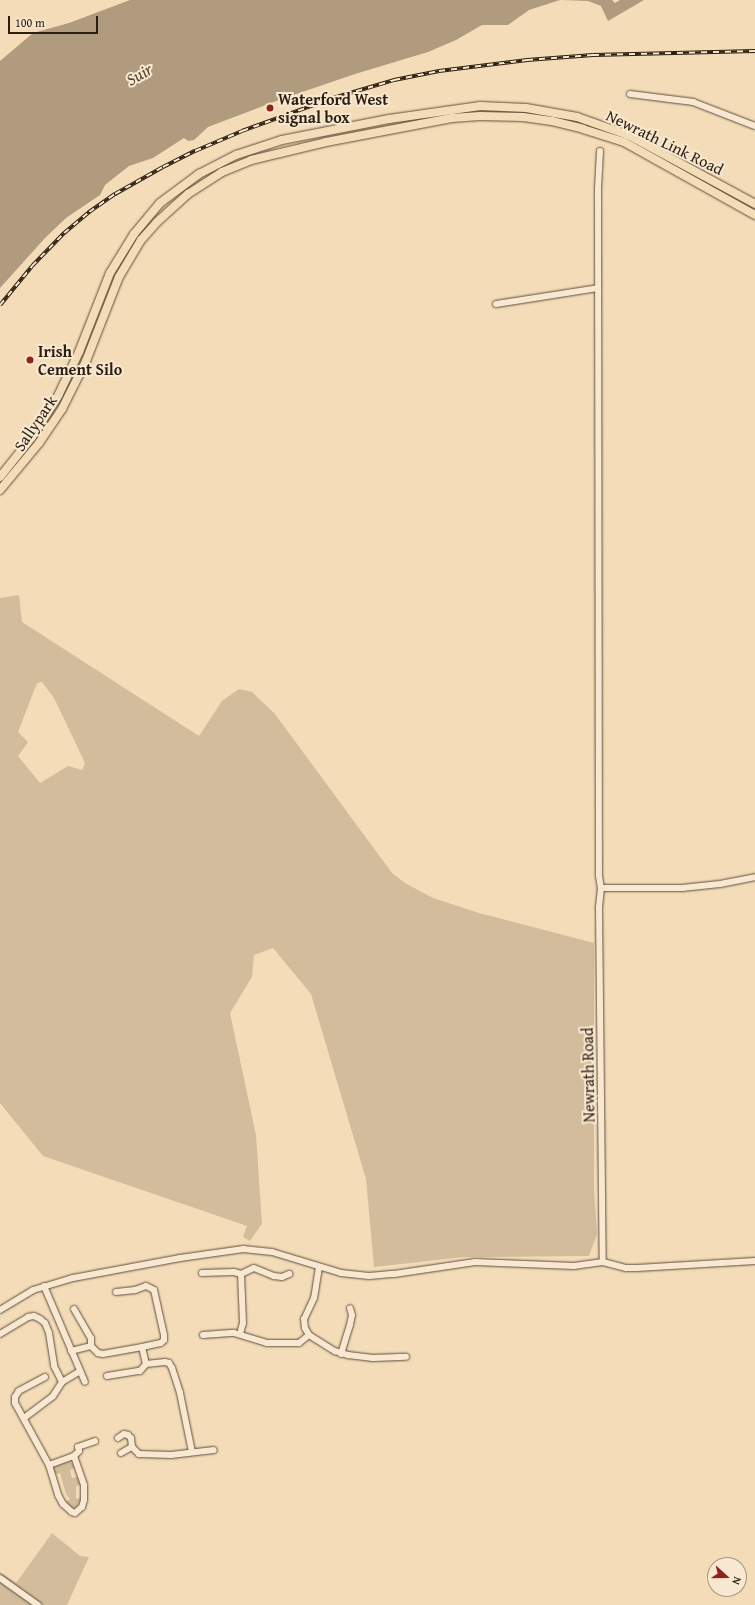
<!DOCTYPE html>
<style>
body{margin:0}
#map{position:relative;width:755px;height:1605px;overflow:hidden;background:#f4dcb9;font-family:"Gentium Book Plus",serif}
div>[style]{position:absolute}
.green>*{inset:0;background:#d2bc9c}
.water>*{inset:0;background:#b09b7f}
.roads{filter:drop-shadow(0 0 1px #5e4e39) drop-shadow(0 0 1px #5e4e39)}
.minor>*{height:6px;margin:-3px;padding:0 3px;transform-origin:3px;border-radius:3px;background:#f8e8d2}
.major>*{height:8px;margin:-4px;padding:0 4px;transform-origin:4px;border-radius:4px;background:#f4dcb9}
.rail>*{height:3.5px;margin-top:-1.75px;transform-origin:0;background:repeating-linear-gradient(90deg,#f8e8d2 0 6px,#2c1e0e 0 12px);box-sizing:border-box;border-block:1px solid #2c1e0e}
.dots>*{width:11px;height:11px;translate:-50% -50%;box-sizing:border-box;border:2px solid #f8e8d2;border-radius:50%}
span{translate:-50% -50%;white-space:nowrap;text-align:center;line-height:1.15;-webkit-text-stroke:4px #f8e8d2;paint-order:stroke}
.poi-label{font-size:16px;color:#2c1e0e;font-weight:700}
.left{translate:0 -50%;text-align:left}
.street-label{font-size:16px;color:#2c1e0e}
.water-label{font-size:17px;color:#5a4a36;font-style:italic}
.north{position:absolute;left:707px;top:1557px;width:40px;height:40px;box-sizing:border-box;background:#f8e8d2;border:1px solid #a69784;border-radius:50%;rotate:111deg;font-size:11px;font-weight:700;line-height:16px;text-align:center;color:#2c1e0e}
.north::after{content:'';display:block;margin:auto;width:14px;height:18px;background:#8f2418;clip-path:polygon(50% 0,100% 100%,50% 72%,0 100%)}
.scale{position:absolute;left:8px;top:16px;width:90px;height:18px;box-sizing:border-box;border:2px solid #2c1e0e;border-top:0;padding-left:5px;font-size:12px;line-height:14px;white-space:nowrap;color:#2c1e0e;-webkit-text-stroke:3px #f8e8d2;paint-order:stroke}
</style>
<div id="map">
<div class="green">
<div style="clip-path:polygon(evenodd,19px 595px,22px 622px,199px 736px,222px 701px,239px 689px,252px 692px,275px 714px,392px 873px,405px 883px,433px 898px,479px 913px,594px 943px,594px 1190px,597px 1234px,589px 1256px,464px 1257px,374px 1267px,366px 1179px,311px 994px,273px 948px,254px 955px,252px 977px,230px 1013px,256px 1135px,262px 1224px,250px 1241px,243px 1237px,247px 1226px,43px 1156px,0 1103px,0 598px,19px 595px,42px 682px,54px 698px,85px 763px,82px 770px,68px 766px,40px 783px,18px 756px,28px 742px,18px 732px,37px 683px,42px 682px)"></div>
<div style="clip-path:polygon(68px 1461px,73px 1464px,75px 1468px,70px 1470px,72px 1478px,78px 1477px,81px 1485px,76px 1486px,76px 1498px,81px 1499px,76px 1508px,70px 1507px,66px 1502px,70px 1499px,66px 1494px,60px 1473px,56px 1474px,53px 1470px,54px 1467px)"></div>
<div style="clip-path:polygon(52px 1533px,80px 1556px,89px 1557px,67px 1605px,0 1605px,0 1572px,16px 1583px)"></div>
</div>
<div class="water">
<div style="clip-path:polygon(130px 0,560px 0,529px 10px,508px 25px,482px 25px,456px 40px,428px 52px,355px 74px,276px 101px,208px 127px,194px 140px,188px 141px,184px 138px,153px 158px,129px 166px,105px 185px,100px 195px,66px 218px,45px 238px,0 288px,0 61px,33px 33px,69px 23px)"></div>
<div style="clip-path:polygon(561px 0,612px 0,615px 3px,620px 0,644px 0,608px 21px,601px 6px,588px 1px)"></div>
</div>
<div class="roads">
<div class="minor">
<div style="left:630px;top:94px;width:64px;rotate:7.2deg"></div>
<div style="left:693px;top:102px;width:66px;rotate:21.2deg"></div>
<div style="left:600px;top:151px;width:38px;rotate:93deg"></div>
<div style="left:598px;top:189px;width:687px;rotate:89.92deg"></div>
<div style="left:599px;top:876px;width:12px;rotate:81deg"></div>
<div style="left:601px;top:888px;width:20px;rotate:96deg"></div>
<div style="left:599px;top:908px;width:354px;rotate:89.4deg"></div>
<div style="left:496px;top:304px;width:103px;rotate:-8.9deg"></div>
<div style="left:601px;top:888px;width:81px"></div>
<div style="left:682px;top:888px;width:38px;rotate:-6deg"></div>
<div style="left:720px;top:884px;width:36px;rotate:-11deg"></div>
<div style="left:319px;top:1267px;width:31px;rotate:99deg"></div>
<div style="left:314px;top:1298px;width:23px;rotate:115deg"></div>
<div style="left:304px;top:1319px;width:9px;rotate:84deg"></div>
<div style="left:305px;top:1328px;width:8px;rotate:60deg"></div>
<div style="left:309px;top:1335px;width:31px;rotate:32deg"></div>
<div style="left:335px;top:1351px;width:14px;rotate:17deg"></div>
<div style="left:348px;top:1355px;width:25px;rotate:7deg"></div>
<div style="left:373px;top:1358px;width:33px;rotate:-2deg"></div>
<div style="left:202px;top:1273px;width:32px;rotate:-2deg"></div>
<div style="left:234px;top:1272px;width:7px;rotate:16deg"></div>
<div style="left:241px;top:1274px;width:14px;rotate:-25deg"></div>
<div style="left:254px;top:1268px;width:22px;rotate:22deg"></div>
<div style="left:274px;top:1276px;width:8px;rotate:7deg"></div>
<div style="left:282px;top:1277px;width:8px;rotate:-23deg"></div>
<div style="left:44px;top:1286px;width:104px;rotate:66.9deg"></div>
<div style="left:74px;top:1309px;width:34px;rotate:60deg"></div>
<div style="left:91px;top:1338px;width:8px;rotate:90deg"></div>
<div style="left:0;top:1310px;width:39px;rotate:-31deg"></div>
<div style="left:33px;top:1290px;width:42px;rotate:-16.7deg"></div>
<div style="left:73px;top:1278px;width:109px;rotate:-10.6deg"></div>
<div style="left:180px;top:1258px;width:64px;rotate:-8.1deg"></div>
<div style="left:243px;top:1249px;width:29px;rotate:6deg"></div>
<div style="left:272px;top:1252px;width:72px;rotate:16.9deg"></div>
<div style="left:341px;top:1273px;width:28px;rotate:6deg"></div>
<div style="left:369px;top:1276px;width:25px;rotate:-5deg"></div>
<div style="left:394px;top:1274px;width:82px;rotate:-8.4deg"></div>
<div style="left:475px;top:1262px;width:99px;rotate:2.3deg"></div>
<div style="left:574px;top:1266px;width:29px;rotate:-8deg"></div>
<div style="left:603px;top:1262px;width:24px;rotate:15deg"></div>
<div style="left:626px;top:1268px;width:11px"></div>
<div style="left:637px;top:1268px;width:118px;rotate:-3.4deg"></div>
<div style="left:0;top:1334px;width:33px;rotate:-31deg"></div>
<div style="left:28px;top:1317px;width:6px;rotate:-9deg"></div>
<div style="left:34px;top:1316px;width:7px;rotate:27deg"></div>
<div style="left:40px;top:1319px;width:6px;rotate:39deg"></div>
<div style="left:45px;top:1323px;width:11px;rotate:68deg"></div>
<div style="left:49px;top:1333px;width:33px;rotate:81deg"></div>
<div style="left:54px;top:1366px;width:18px;rotate:63deg"></div>
<div style="left:240px;top:1334px;width:11px;rotate:-75deg"></div>
<div style="left:243px;top:1323px;width:49px;rotate:-92.3deg"></div>
<div style="left:203px;top:1335px;width:31px;rotate:-4deg"></div>
<div style="left:234px;top:1333px;width:34px;rotate:17deg"></div>
<div style="left:267px;top:1343px;width:32px"></div>
<div style="left:299px;top:1343px;width:13px;rotate:-39deg"></div>
<div style="left:142px;top:1347px;width:17px;rotate:77deg"></div>
<div style="left:71px;top:1351px;width:21px;rotate:-14deg"></div>
<div style="left:91px;top:1346px;width:10px;rotate:45deg"></div>
<div style="left:98px;top:1353px;width:5px;rotate:11deg"></div>
<div style="left:103px;top:1354px;width:40px;rotate:-10deg"></div>
<div style="left:142px;top:1347px;width:19px;rotate:-12deg"></div>
<div style="left:161px;top:1343px;width:4px;rotate:-45deg"></div>
<div style="left:164px;top:1340px;width:5px;rotate:-90deg"></div>
<div style="left:164px;top:1335px;width:46px;rotate:-102.5deg"></div>
<div style="left:154px;top:1290px;width:9px;rotate:-153deg"></div>
<div style="left:146px;top:1286px;width:12px;rotate:160deg"></div>
<div style="left:135px;top:1290px;width:19px;rotate:174deg"></div>
<div style="left:341px;top:1354px;width:30px;rotate:-73deg"></div>
<div style="left:350px;top:1325px;width:10px;rotate:-79deg"></div>
<div style="left:352px;top:1315px;width:7px;rotate:-106deg"></div>
<div style="left:107px;top:1376px;width:33px;rotate:-9deg"></div>
<div style="left:140px;top:1371px;width:9px;rotate:-49deg"></div>
<div style="left:146px;top:1364px;width:19px;rotate:-6deg"></div>
<div style="left:165px;top:1362px;width:4px;rotate:14deg"></div>
<div style="left:169px;top:1363px;width:6px;rotate:59deg"></div>
<div style="left:172px;top:1368px;width:26px;rotate:72deg"></div>
<div style="left:180px;top:1393px;width:60px;rotate:78.5deg"></div>
<div style="left:45px;top:1377px;width:30px;rotate:152deg"></div>
<div style="left:19px;top:1391px;width:7px;rotate:124deg"></div>
<div style="left:15px;top:1397px;width:6px;rotate:90deg"></div>
<div style="left:15px;top:1403px;width:71px;rotate:61.3deg"></div>
<div style="left:49px;top:1465px;width:31px;rotate:73deg"></div>
<div style="left:58px;top:1495px;width:10px;rotate:61deg"></div>
<div style="left:63px;top:1504px;width:12px;rotate:42deg"></div>
<div style="left:72px;top:1512px;width:3px;rotate:18deg"></div>
<div style="left:75px;top:1513px;width:9px;rotate:-41deg"></div>
<div style="left:82px;top:1507px;width:7px;rotate:-74deg"></div>
<div style="left:84px;top:1500px;width:15px;rotate:-90deg"></div>
<div style="left:84px;top:1485px;width:31px;rotate:-109deg"></div>
<div style="left:24px;top:1418px;width:36px;rotate:-37deg"></div>
<div style="left:53px;top:1396px;width:17px;rotate:-57deg"></div>
<div style="left:62px;top:1382px;width:21px;rotate:-31deg"></div>
<div style="left:118px;top:1438px;width:7px;rotate:-34deg"></div>
<div style="left:124px;top:1434px;width:4px;rotate:14deg"></div>
<div style="left:128px;top:1435px;width:4px;rotate:45deg"></div>
<div style="left:131px;top:1438px;width:9px;rotate:84deg"></div>
<div style="left:132px;top:1447px;width:10px;rotate:45deg"></div>
<div style="left:139px;top:1454px;width:32px;rotate:2deg"></div>
<div style="left:171px;top:1455px;width:43px;rotate:-6.6deg"></div>
<div style="left:121px;top:1453px;width:13px;rotate:-29deg"></div>
<div style="left:49px;top:1465px;width:27px;rotate:-20deg"></div>
<div style="left:74px;top:1456px;width:7px;rotate:-45deg"></div>
<div style="left:79px;top:1451px;width:4px;rotate:-104deg"></div>
<div style="left:78px;top:1447px;width:18px;rotate:-19deg"></div>
<div style="left:0;top:1578px;width:47px;rotate:35.4deg"></div>
</div>
<div class="major">
<div style="left:0;top:477px;width:51px;rotate:-51.3deg"></div>
<div style="left:32px;top:437px;width:49px;rotate:-57.6deg"></div>
<div style="left:58px;top:396px;width:49px;rotate:-64.5deg"></div>
<div style="left:79px;top:352px;width:85px;rotate:-68.6deg"></div>
<div style="left:110px;top:273px;width:46px;rotate:-58.4deg"></div>
<div style="left:134px;top:234px;width:40px;rotate:-50deg"></div>
<div style="left:160px;top:203px;width:49px;rotate:-36.6deg"></div>
<div style="left:199px;top:174px;width:42px;rotate:-27.2deg"></div>
<div style="left:236px;top:155px;width:48px;rotate:-18.1deg"></div>
<div style="left:282px;top:140px;width:109px;rotate:-11.1deg"></div>
<div style="left:389px;top:119px;width:92px;rotate:-8.1deg"></div>
<div style="left:480px;top:106px;width:46px;rotate:2.5deg"></div>
<div style="left:526px;top:108px;width:52px;rotate:10deg"></div>
<div style="left:577px;top:117px;width:54px;rotate:19.4deg"></div>
<div style="left:628px;top:135px;width:145px;rotate:28.5deg"></div>
<div style="left:0;top:490px;width:61px;rotate:-50.3deg"></div>
<div style="left:39px;top:443px;width:41px;rotate:-55.9deg"></div>
<div style="left:62px;top:409px;width:54px;rotate:-63.4deg"></div>
<div style="left:86px;top:361px;width:90px;rotate:-68.6deg"></div>
<div style="left:119px;top:277px;width:43px;rotate:-59.3deg"></div>
<div style="left:141px;top:240px;width:24px;rotate:-48deg"></div>
<div style="left:157px;top:222px;width:42px;rotate:-42.1deg"></div>
<div style="left:188px;top:194px;width:40px;rotate:-32.9deg"></div>
<div style="left:222px;top:172px;width:31px;rotate:-22deg"></div>
<div style="left:251px;top:160px;width:77px;rotate:-13.5deg"></div>
<div style="left:326px;top:142px;width:128px;rotate:-10.8deg"></div>
<div style="left:452px;top:118px;width:28px;rotate:-4deg"></div>
<div style="left:480px;top:116px;width:43px;rotate:1.3deg"></div>
<div style="left:523px;top:117px;width:29px;rotate:8deg"></div>
<div style="left:552px;top:121px;width:32px;rotate:14deg"></div>
<div style="left:583px;top:129px;width:43px;rotate:17.6deg"></div>
<div style="left:624px;top:142px;width:150px;rotate:29.1deg"></div>
</div>
</div>
<div class="rail">
<div style="left:0;top:305px;width:50px;rotate:-50.6deg"></div>
<div style="left:32px;top:266px;width:46px;rotate:-45.9deg"></div>
<div style="left:64px;top:233px;width:33px;rotate:-40deg"></div>
<div style="left:89px;top:212px;width:32px;rotate:-35deg"></div>
<div style="left:115px;top:194px;width:55px;rotate:-29.4deg"></div>
<div style="left:163px;top:167px;width:36px;rotate:-27deg"></div>
<div style="left:195px;top:151px;width:51px;rotate:-23.1deg"></div>
<div style="left:242px;top:131px;width:97px;rotate:-19.9deg"></div>
<div style="left:333px;top:98px;width:64px;rotate:-16.4deg"></div>
<div style="left:394px;top:80px;width:46px;rotate:-11.3deg"></div>
<div style="left:439px;top:71px;width:89px;rotate:-7.1deg"></div>
<div style="left:527px;top:60px;width:66px;rotate:-4.3deg"></div>
<div style="left:593px;top:55px;width:162px;rotate:-1.4deg"></div>
</div>
<div class="dots">
<div style="left:270px;top:108px;background:#8f2418"></div>
<div style="left:30px;top:360px;background:#8f2418"></div>
</div>
<div class="poi-label">
<span class="left" style="left:278px;top:108px">Waterford West<br>signal box</span>
<span class="left" style="left:38px;top:360px">Irish<br>Cement Silo</span>
</div>
<div class="street-label">
<span style="left:665px;top:142px;rotate:26deg">Newrath Link Road</span>
<span style="left:35px;top:423px;rotate:-56deg">Sallypark</span>
<span style="left:588px;top:1075px;rotate:-91deg">Newrath Road</span>
</div>
<div class="water-label">
<span style="left:139px;top:74px;rotate:-31deg">Suir</span>
</div>
<div class="north">N</div>
<div class="scale">100 m</div>
</div>
